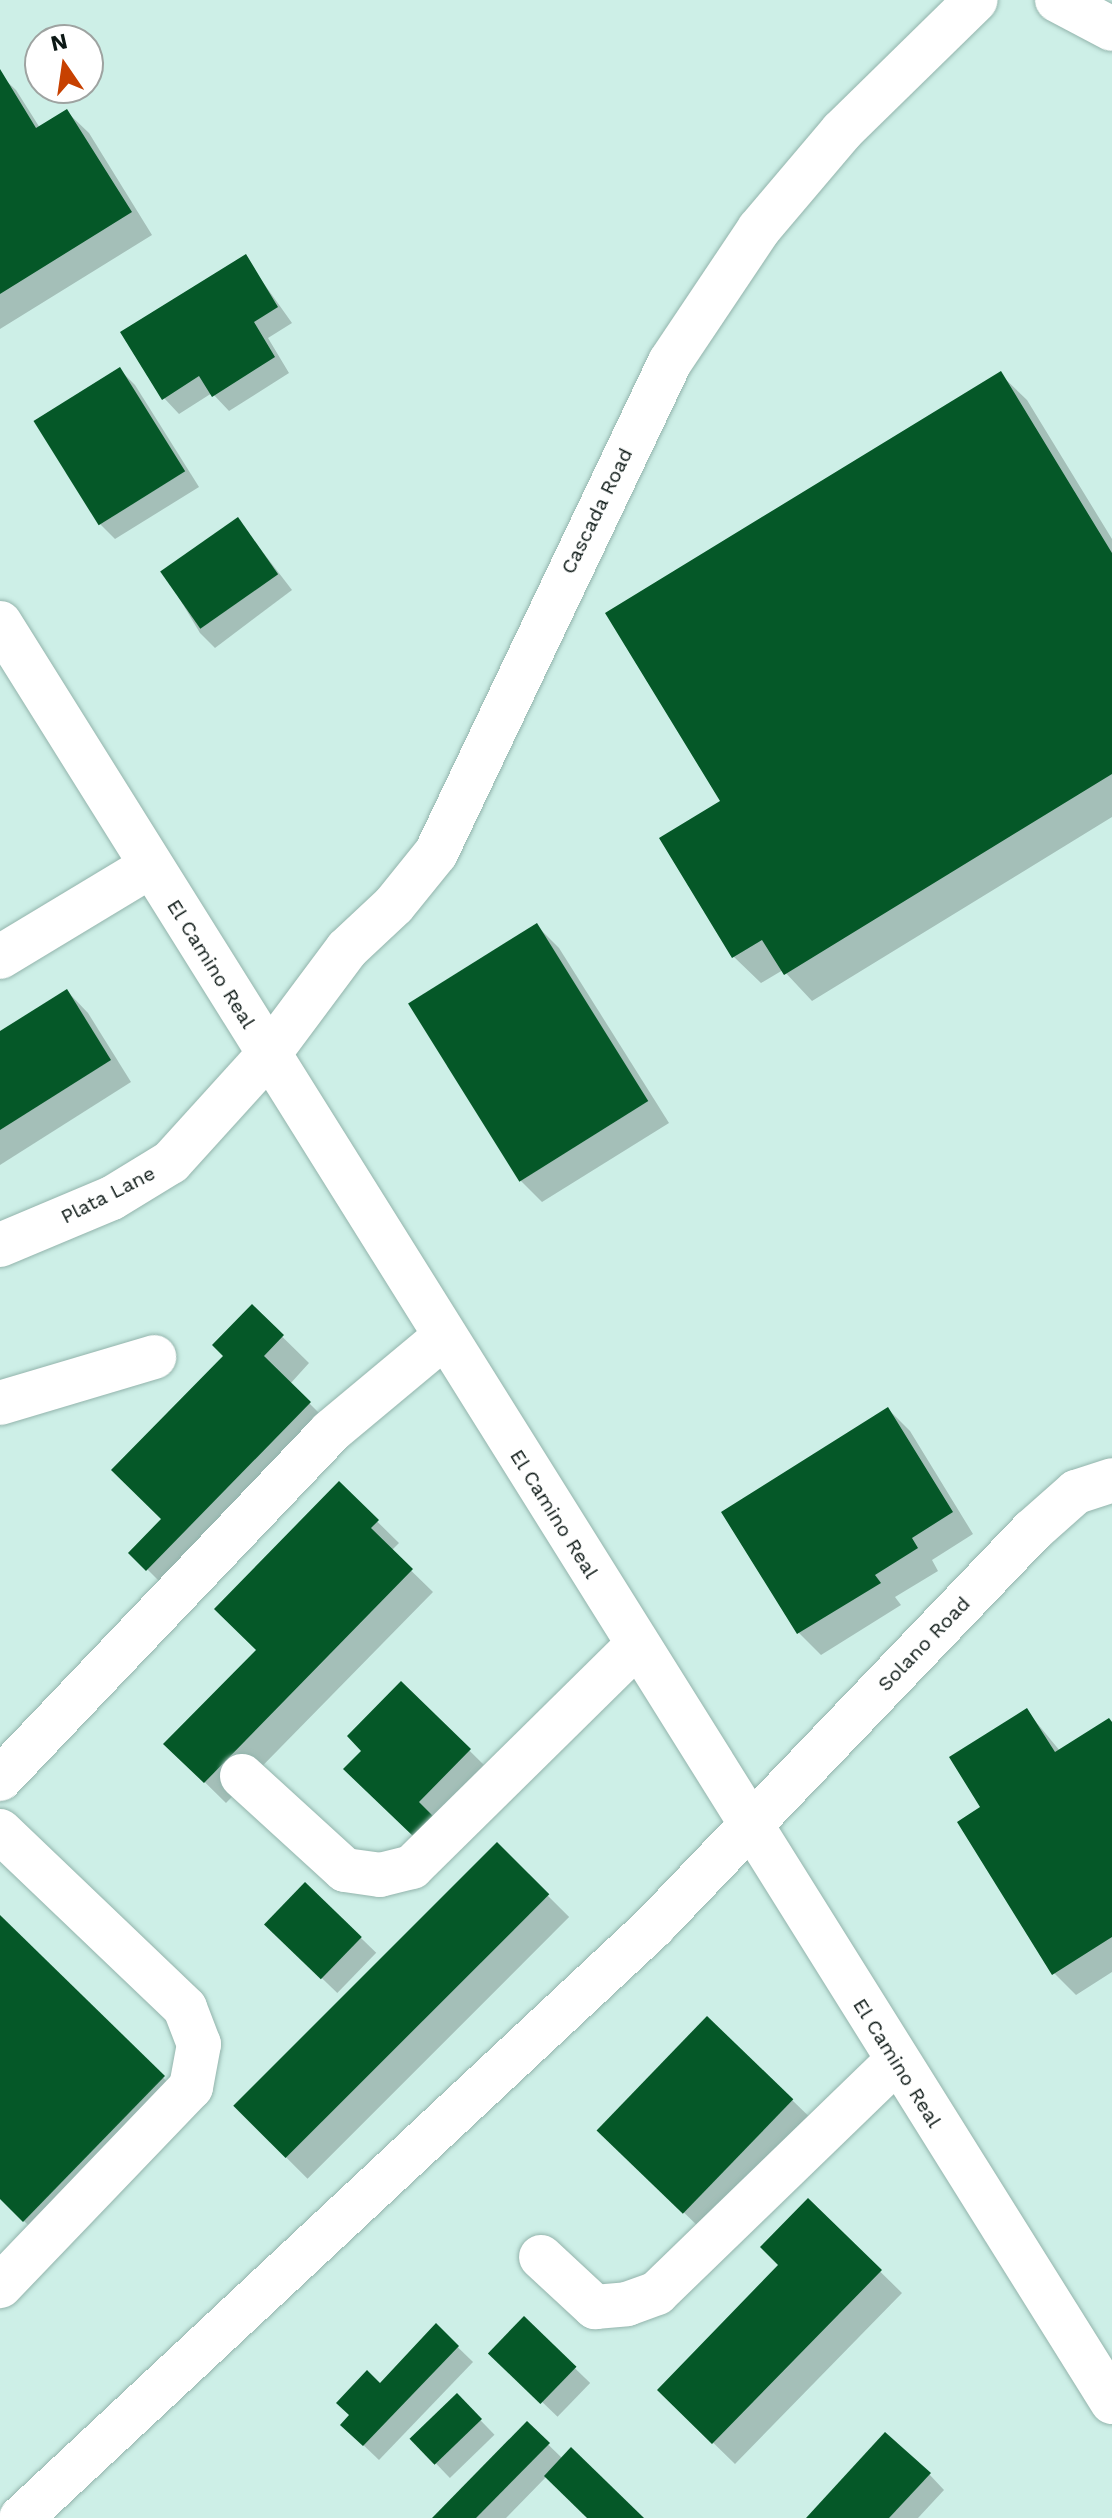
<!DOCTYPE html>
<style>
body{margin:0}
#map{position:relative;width:1112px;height:2518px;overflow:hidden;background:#cdefe7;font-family:"Work Sans",sans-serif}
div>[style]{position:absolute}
.shadow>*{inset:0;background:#0003;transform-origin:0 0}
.building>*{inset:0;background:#055828;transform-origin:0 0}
.roads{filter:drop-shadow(0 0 2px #93b4ac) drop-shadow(0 0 2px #93b4ac)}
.minor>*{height:44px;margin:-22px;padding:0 22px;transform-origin:22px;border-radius:22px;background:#fff}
.major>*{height:44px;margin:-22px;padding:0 22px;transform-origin:22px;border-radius:22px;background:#fff}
span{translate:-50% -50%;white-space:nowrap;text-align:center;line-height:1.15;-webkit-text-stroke:8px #fff;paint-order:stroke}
.street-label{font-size:20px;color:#0c1815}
.north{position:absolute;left:24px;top:24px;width:80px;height:80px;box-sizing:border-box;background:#fff;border:2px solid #9ea3a1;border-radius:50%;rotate:347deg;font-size:22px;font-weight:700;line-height:32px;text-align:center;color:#0c1815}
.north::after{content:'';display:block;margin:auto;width:28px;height:36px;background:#c74101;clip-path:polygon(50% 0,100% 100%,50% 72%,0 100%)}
</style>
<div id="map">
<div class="shadow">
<div style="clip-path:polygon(0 75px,16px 90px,40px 128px,67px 112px,89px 133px,152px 235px,0 329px)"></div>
<div style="clip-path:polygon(245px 257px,292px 323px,268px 338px,289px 373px,229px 411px,212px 393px,179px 414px,164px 398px)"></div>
<div style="clip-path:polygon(120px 370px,135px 385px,199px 487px,115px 539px,100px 524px)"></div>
<div style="clip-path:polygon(1000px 374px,1027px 400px,1112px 539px,1112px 817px,812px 1001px,783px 970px,761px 983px,734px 957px,723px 802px)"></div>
<div style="clip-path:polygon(238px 520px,292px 590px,215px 648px,200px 633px,166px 576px)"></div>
<div style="clip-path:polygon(537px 926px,559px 948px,669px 1123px,542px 1202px,520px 1180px)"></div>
<div style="clip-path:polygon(67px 991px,88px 1013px,131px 1082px,0 1165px,0 1033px)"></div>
<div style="clip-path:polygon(252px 1307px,309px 1363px,290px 1384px,336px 1430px,174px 1596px,131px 1553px,164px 1520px,226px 1356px)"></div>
<div style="clip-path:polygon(888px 1409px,910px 1431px,973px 1534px,932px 1560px,938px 1571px,895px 1597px,901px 1605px,821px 1655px,799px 1633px,724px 1512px)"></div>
<div style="clip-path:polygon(339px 1484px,399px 1543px,391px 1551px,433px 1592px,226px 1803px,166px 1744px,258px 1650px)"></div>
<div style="clip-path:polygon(401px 1683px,485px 1766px,433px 1818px,364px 1751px)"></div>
<div style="clip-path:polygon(1027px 1711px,1060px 1751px,1112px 1724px,1112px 1972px,1076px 1995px,1054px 1973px,983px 1808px)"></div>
<div style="left:497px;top:1845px;width:102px;height:370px;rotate:45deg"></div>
<div style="left:305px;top:1884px;width:99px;height:56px;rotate:44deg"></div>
<div style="clip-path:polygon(0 1918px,190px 2104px,50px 2247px,0 2197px)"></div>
<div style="left:707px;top:2018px;width:148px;height:156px;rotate:44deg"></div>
<div style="clip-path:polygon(808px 2201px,902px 2293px,735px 2464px,659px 2390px,781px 2265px)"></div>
<div style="left:524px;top:2319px;width:92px;height:47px;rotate:44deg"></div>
<div style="clip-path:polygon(436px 2326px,473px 2362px,379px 2460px,358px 2440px,380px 2385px)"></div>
<div style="left:457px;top:2396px;width:54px;height:62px;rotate:46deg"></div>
<div style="clip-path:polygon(527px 2424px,563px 2459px,641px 2518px,590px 2518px,547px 2476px,506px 2518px,435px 2518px)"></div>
<div style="clip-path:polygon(929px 2474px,944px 2490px,918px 2518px,809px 2518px)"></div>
</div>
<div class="building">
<div style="clip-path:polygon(0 69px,36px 128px,67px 109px,132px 212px,0 294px)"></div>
<div style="clip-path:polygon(246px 254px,278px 307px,254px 322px,275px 357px,212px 397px,199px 376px,162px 400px,120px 332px)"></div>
<div style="left:120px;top:367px;width:123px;height:102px;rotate:58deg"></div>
<div style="clip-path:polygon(1001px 371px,1112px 553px,1112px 774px,784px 975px,762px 940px,732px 958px,659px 838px,720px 801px,605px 613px)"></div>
<div style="left:238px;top:517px;width:70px;height:95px;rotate:55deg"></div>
<div style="left:537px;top:923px;width:210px;height:152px;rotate:58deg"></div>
<div style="clip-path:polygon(67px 989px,111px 1060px,0 1130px,0 1031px)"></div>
<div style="clip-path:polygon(252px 1304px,284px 1335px,264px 1356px,311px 1402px,146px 1571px,128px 1553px,161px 1519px,111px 1470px,223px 1356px,212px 1345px)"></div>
<div style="clip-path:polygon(888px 1407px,953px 1512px,912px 1538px,918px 1548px,875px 1575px,881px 1583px,797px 1634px,721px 1512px)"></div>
<div style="clip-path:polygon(339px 1481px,379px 1520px,371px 1528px,413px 1569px,204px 1783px,163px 1744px,256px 1650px,214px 1609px)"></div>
<div style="clip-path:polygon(401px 1681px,471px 1749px,419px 1802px,434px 1817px,414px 1837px,343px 1769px,361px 1751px,347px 1736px)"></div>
<div style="clip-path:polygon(1027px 1708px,1055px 1752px,1109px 1718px,1112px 1722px,1112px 1937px,1052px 1975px,957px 1822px,980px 1807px,949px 1757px)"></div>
<div style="left:497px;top:1842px;width:74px;height:373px;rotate:45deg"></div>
<div style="left:305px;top:1882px;width:79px;height:59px;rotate:44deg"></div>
<div style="clip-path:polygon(0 1915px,165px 2076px,23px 2222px,0 2199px)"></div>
<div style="left:707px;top:2016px;width:120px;height:159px;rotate:44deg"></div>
<div style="clip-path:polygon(808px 2198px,882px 2270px,712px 2444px,657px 2390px,778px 2265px,760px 2247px)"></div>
<div style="left:524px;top:2316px;width:73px;height:52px;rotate:44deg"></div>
<div style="clip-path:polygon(436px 2323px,459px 2346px,363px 2446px,340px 2425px,349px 2415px,336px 2403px,367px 2370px,380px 2383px)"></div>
<div style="left:457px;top:2393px;width:36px;height:66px;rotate:46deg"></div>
<div style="clip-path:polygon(527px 2421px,550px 2443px,476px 2518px,432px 2518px)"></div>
<div style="clip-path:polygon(885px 2432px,931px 2473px,889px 2518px,806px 2518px)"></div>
<div style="clip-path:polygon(571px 2447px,644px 2518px,587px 2518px,544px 2476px)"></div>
</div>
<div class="roads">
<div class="minor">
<div style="left:1057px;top:0;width:62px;rotate:27.8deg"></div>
<div style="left:0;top:957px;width:176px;rotate:-31.1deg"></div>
<div style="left:0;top:1245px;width:121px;rotate:-22.8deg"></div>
<div style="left:112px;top:1198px;width:69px;rotate:-31.4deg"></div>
<div style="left:171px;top:1162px;width:144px;rotate:-47.8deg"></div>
<div style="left:268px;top:1055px;width:132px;rotate:-53.3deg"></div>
<div style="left:347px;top:949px;width:64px;rotate:-43.1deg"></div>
<div style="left:394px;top:905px;width:67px;rotate:-51.1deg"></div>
<div style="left:436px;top:853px;width:544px;rotate:-64.52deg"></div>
<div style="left:670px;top:362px;width:160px;rotate:-56.2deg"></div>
<div style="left:759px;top:229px;width:128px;rotate:-49.7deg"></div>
<div style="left:842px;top:131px;width:187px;rotate:-44.4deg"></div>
<div style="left:0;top:1403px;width:161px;rotate:-16.6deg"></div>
<div style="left:242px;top:1776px;width:139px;rotate:42.4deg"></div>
<div style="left:345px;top:1870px;width:35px;rotate:8deg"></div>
<div style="left:380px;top:1875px;width:33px;rotate:-14deg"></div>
<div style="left:412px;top:1867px;width:315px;rotate:-44.6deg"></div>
<div style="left:0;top:1779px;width:479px;rotate:-46.4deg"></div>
<div style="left:330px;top:1432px;width:148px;rotate:-39.8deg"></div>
<div style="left:0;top:1831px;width:256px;rotate:43.7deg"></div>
<div style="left:185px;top:2008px;width:39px;rotate:69deg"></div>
<div style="left:199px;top:2044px;width:44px;rotate:100.5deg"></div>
<div style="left:191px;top:2087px;width:276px;rotate:133.8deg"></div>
<div style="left:541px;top:2257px;width:74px;rotate:42.8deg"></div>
<div style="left:595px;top:2307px;width:32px;rotate:-5deg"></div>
<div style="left:627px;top:2304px;width:32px;rotate:-20deg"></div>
<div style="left:657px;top:2293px;width:333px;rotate:-44.1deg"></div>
<div style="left:21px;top:2518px;width:867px;rotate:-43.08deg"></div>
<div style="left:654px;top:1926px;width:547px;rotate:-46.26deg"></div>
<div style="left:1032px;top:1531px;width:59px;rotate:-41.6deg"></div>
<div style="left:1076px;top:1492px;width:38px;rotate:-18deg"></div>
</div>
<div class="major">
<div style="left:0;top:623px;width:2098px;rotate:57.99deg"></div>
</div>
</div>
<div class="street-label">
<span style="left:597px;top:511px;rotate:-64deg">Cascada Road</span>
<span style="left:211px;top:964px;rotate:58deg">El Camino Real</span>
<span style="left:108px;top:1195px;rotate:-27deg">Plata Lane</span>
<span style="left:554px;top:1514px;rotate:58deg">El Camino Real</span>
<span style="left:924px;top:1644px;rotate:-46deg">Solano Road</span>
<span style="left:897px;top:2063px;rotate:58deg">El Camino Real</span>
</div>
<div class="north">N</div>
</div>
